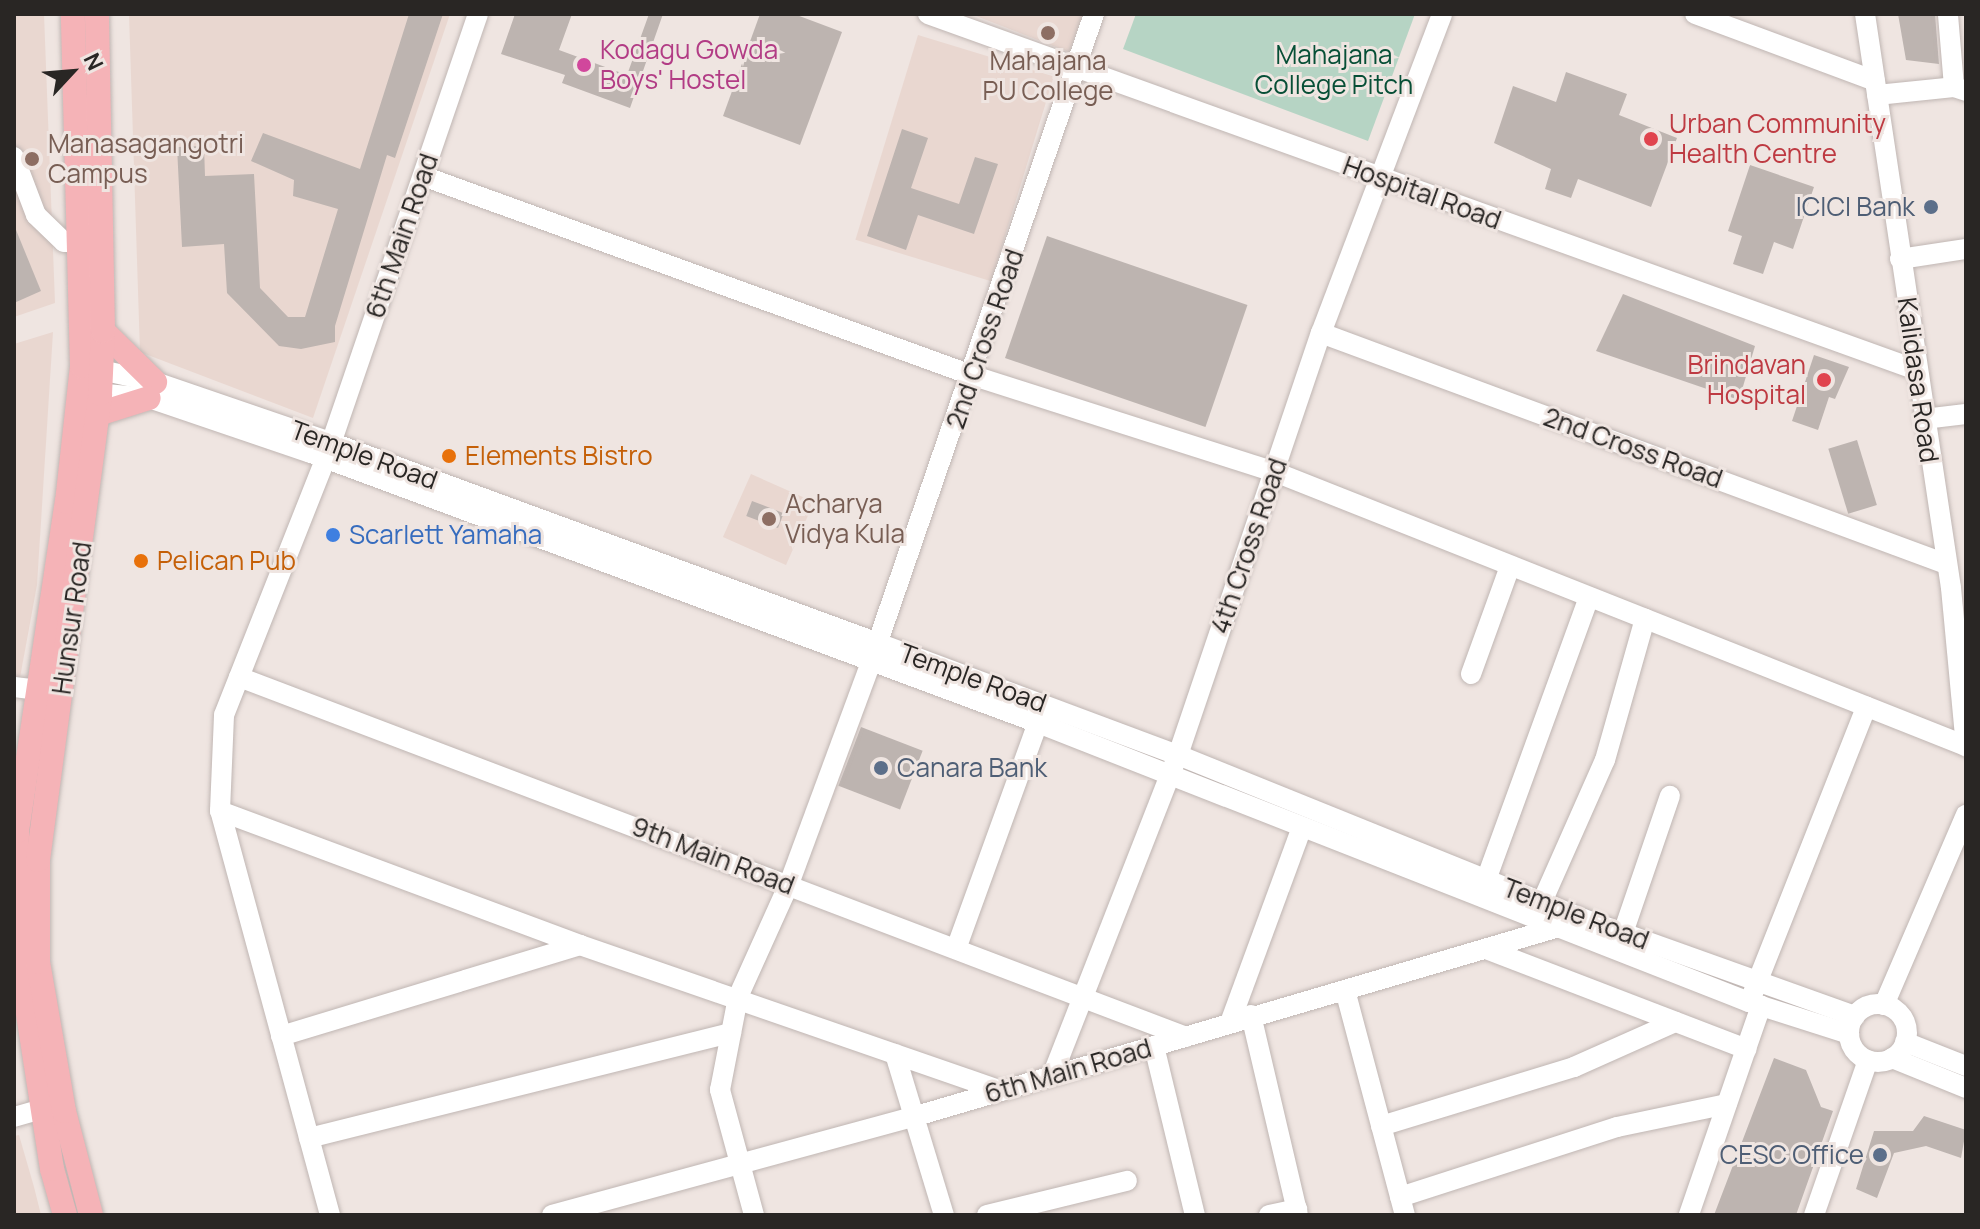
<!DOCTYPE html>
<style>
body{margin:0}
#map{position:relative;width:1980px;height:1229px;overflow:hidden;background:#efe5e1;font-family:Manrope,sans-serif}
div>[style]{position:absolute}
.built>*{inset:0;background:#e9d7d0;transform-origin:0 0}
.green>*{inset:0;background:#b6d4c4}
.building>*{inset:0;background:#bdb4b0;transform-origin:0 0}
.roads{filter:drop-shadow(0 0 2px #c0b6b3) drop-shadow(0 0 2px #c0b6b3)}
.minor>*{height:20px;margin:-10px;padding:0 10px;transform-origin:10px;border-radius:10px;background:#fff}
.minor>.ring{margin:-10px;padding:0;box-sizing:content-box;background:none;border:20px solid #fff;border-radius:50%}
.major>*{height:24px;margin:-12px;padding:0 12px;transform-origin:12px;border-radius:12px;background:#f5b3b7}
.dots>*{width:22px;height:22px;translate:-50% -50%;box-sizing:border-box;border:4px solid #efe5e1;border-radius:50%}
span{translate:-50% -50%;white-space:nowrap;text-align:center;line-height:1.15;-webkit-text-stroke:6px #efe5e1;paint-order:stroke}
.hotel-label{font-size:26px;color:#b23c85}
.left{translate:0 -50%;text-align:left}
.park-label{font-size:26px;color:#074f36}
.education-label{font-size:26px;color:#785e54}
.health-label{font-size:26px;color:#be3a42}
.right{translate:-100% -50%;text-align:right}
.street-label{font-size:26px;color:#292624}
.service-label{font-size:26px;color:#4e5e75}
.food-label{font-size:26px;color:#c56008}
.shop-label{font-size:26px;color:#366cbe}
.frame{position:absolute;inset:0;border:16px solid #292624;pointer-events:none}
.north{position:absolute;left:32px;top:32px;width:80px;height:80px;-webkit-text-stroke:6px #efe5e1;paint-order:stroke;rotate:64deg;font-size:22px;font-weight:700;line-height:32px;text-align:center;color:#292624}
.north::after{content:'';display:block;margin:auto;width:28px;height:36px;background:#292624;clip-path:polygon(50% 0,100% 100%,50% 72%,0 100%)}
</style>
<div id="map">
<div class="built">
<div style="clip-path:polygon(14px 14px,44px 14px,55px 303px,14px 317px)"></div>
<div style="clip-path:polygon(129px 14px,450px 14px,313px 418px,140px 352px)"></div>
<div style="clip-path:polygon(971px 14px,1083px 14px,1069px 52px)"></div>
<div style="left:918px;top:35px;width:142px;height:214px;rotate:17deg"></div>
<div style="clip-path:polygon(53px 332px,37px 585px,14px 710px,14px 344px)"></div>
<div style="left:751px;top:474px;width:69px;height:69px;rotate:24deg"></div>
<div style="clip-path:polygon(19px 1135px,34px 1187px,41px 1215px,14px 1215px,14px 1136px)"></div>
</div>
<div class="green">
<div style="clip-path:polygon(1136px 14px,1415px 14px,1368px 141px,1123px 49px)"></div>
</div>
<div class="building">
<div style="clip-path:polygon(409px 14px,443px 14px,395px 158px,387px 155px,335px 326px,335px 342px,301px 349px,279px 346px,227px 293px,224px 244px,182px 247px,177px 147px,204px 146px,205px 176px,254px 174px,260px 288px,288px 317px,305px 317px,338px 209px,293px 196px,294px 180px,251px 161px,263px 133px,360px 169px)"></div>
<div style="clip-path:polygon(515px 14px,572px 14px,559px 50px,627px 75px,649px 14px,663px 14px,630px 108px,562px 83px,565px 75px,501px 54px)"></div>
<div style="clip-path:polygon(760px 14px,794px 14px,842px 32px,800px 145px,723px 116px)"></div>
<div style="clip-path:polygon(1898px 14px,1935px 14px,1939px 64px,1906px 60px)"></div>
<div style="clip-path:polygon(1566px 72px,1627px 94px,1619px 115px,1677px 138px,1651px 207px,1578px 179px,1571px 198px,1545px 189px,1551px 169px,1494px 143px,1513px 86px,1556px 102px)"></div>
<div style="clip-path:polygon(902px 129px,928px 138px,911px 188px,959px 204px,975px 157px,998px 164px,974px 234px,918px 215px,906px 250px,867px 236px)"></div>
<div style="clip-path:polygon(1750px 165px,1814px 187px,1793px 249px,1774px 242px,1763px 274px,1733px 264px,1742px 236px,1728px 231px)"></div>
<div style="clip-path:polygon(14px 225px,41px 291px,14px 303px)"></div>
<div style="left:1047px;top:236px;width:212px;height:129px;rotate:19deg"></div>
<div style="clip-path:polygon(1623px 294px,1755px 346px,1739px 400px,1596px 351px)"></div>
<div style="clip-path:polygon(1814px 355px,1849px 367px,1835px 399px,1829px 397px,1818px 430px,1792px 421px)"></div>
<div style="left:1857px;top:440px;width:68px;height:30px;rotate:73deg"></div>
<div style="left:752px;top:501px;width:34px;height:16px;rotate:21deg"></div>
<div style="left:861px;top:727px;width:66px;height:63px;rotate:21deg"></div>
<div style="clip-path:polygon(1774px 1058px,1806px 1070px,1821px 1107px,1833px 1111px,1796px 1215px,1714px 1215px)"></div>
<div style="clip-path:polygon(1924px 1116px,1966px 1130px,1961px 1158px,1926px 1146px,1894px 1153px,1877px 1198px,1856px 1189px,1874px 1131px,1913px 1131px)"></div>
</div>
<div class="roads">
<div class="minor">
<div style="left:928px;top:14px;width:1051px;rotate:19.8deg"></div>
<div style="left:1695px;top:14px;width:192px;rotate:20.4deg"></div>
<div style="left:1865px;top:14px;width:580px;rotate:81.48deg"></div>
<div style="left:1951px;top:588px;width:159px;rotate:84.6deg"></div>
<div style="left:1948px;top:15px;width:72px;rotate:85.2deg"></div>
<div style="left:1877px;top:95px;width:77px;rotate:-5.9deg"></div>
<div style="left:1954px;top:87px;width:13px;rotate:18deg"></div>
<div style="left:14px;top:157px;width:62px;rotate:69.2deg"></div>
<div style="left:36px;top:215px;width:39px;rotate:44deg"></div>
<div style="left:64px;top:242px;width:16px"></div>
<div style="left:423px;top:176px;width:586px;rotate:19.95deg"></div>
<div style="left:974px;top:376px;width:316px;rotate:17.7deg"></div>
<div style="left:1275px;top:472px;width:743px;rotate:21.63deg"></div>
<div style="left:1900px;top:259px;width:67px;rotate:-8.6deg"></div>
<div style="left:1321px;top:333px;width:666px;rotate:20.28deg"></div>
<div style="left:87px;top:367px;width:70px;rotate:12.4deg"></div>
<div style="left:155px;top:382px;width:185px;rotate:18.9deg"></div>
<div style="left:330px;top:442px;width:584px;rotate:20.14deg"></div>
<div style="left:878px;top:643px;width:320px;rotate:20.5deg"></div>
<div style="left:1178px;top:755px;width:435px;rotate:22deg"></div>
<div style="left:1581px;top:918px;width:291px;rotate:19.7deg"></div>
<div style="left:85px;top:392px;width:64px;rotate:5.4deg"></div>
<div style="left:149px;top:398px;width:171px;rotate:18.8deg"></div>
<div style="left:311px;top:453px;width:776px;rotate:20.37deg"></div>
<div style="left:1038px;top:723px;width:764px;rotate:21.43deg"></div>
<div style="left:1749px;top:1002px;width:105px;rotate:17.7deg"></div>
<div style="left:1924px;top:419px;width:42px;rotate:-6.8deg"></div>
<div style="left:1471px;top:674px;width:115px;rotate:-70.1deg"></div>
<div style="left:239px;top:677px;width:1013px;rotate:20.81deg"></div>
<div style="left:14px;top:687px;width:25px;rotate:7deg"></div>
<div style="left:220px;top:811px;width:384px;rotate:20.4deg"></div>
<div style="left:580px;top:945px;width:446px;rotate:19.1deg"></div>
<div style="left:1486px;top:880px;width:301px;rotate:-70deg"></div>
<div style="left:1542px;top:902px;width:155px;rotate:-66.1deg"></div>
<div style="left:1605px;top:760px;width:147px;rotate:-74.2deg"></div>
<div style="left:1623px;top:933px;width:145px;rotate:-71.1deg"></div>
<div style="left:956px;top:949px;width:240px;rotate:-70.1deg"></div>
<div style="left:1486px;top:949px;width:279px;rotate:21deg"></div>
<div style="left:1746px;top:1049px;width:176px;rotate:109deg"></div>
<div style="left:1345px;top:990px;width:233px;rotate:75.1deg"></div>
<div style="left:1753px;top:993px;width:308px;rotate:-68.4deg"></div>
<div class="ring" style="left:1849px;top:1004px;width:38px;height:38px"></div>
<div style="left:1884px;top:1005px;width:207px;rotate:-66.7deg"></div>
<div style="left:1251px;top:1015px;width:205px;rotate:76.8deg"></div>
<div style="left:1231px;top:1020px;width:202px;rotate:-69.8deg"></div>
<div style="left:281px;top:1036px;width:313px;rotate:-16.9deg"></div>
<div style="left:1905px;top:1042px;width:66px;rotate:21.5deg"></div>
<div style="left:1154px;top:1046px;width:174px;rotate:76.4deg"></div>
<div style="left:1746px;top:1049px;width:46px;rotate:-70.8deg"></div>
<div style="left:895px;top:1054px;width:168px;rotate:73.1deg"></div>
<div style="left:1892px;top:1058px;width:80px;rotate:22.1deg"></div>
<div style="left:1052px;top:1076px;width:345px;rotate:-68.6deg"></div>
<div style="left:1178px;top:755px;width:446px;rotate:-71.3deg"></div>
<div style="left:1321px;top:333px;width:341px;rotate:-69.2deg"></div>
<div style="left:14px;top:1117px;width:29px;rotate:-16deg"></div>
<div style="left:1381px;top:1126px;width:202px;rotate:-17deg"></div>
<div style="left:1574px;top:1067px;width:111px;rotate:-24deg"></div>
<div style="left:309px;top:1138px;width:435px;rotate:-14deg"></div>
<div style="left:1400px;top:1197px;width:228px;rotate:-17.9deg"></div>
<div style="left:1617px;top:1127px;width:112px;rotate:-11.8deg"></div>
<div style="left:330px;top:1215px;width:419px;rotate:-105.2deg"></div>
<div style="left:220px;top:811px;width:96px;rotate:-87.6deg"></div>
<div style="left:224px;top:715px;width:277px;rotate:-68.4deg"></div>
<div style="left:326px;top:458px;width:469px;rotate:-71.1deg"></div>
<div style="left:552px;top:1215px;width:374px;rotate:-15.2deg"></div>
<div style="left:913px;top:1117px;width:673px;rotate:-16.39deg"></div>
<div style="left:754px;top:1215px;width:130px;rotate:-105.2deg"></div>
<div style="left:720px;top:1090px;width:95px;rotate:-79deg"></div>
<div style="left:738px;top:997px;width:124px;rotate:-65.7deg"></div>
<div style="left:789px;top:884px;width:237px;rotate:-69.7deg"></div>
<div style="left:871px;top:662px;width:685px;rotate:-71.01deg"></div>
<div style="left:987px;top:1215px;width:144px;rotate:-13.7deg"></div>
<div style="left:1269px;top:1215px;width:29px;rotate:-12deg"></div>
<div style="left:1814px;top:1215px;width:164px;rotate:-70.8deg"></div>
</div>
<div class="major">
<div style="left:103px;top:331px;width:73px;rotate:44.4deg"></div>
<div style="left:98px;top:414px;width:53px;rotate:-17.4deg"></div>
<div style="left:65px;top:1215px;width:48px;rotate:-105.8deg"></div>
<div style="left:52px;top:1169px;width:242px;rotate:-98.8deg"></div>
<div style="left:15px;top:930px;width:99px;rotate:-88.8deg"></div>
<div style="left:17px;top:831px;width:333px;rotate:-81.4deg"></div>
<div style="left:67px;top:502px;width:137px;rotate:-83.7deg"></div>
<div style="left:82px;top:366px;width:352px;rotate:-91.5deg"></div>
<div style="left:91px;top:1215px;width:107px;rotate:-104.6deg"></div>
<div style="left:64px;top:1111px;width:151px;rotate:-99.9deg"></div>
<div style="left:38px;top:962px;width:102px;rotate:-90deg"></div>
<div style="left:38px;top:860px;width:470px;rotate:-82.4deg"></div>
<div style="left:100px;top:394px;width:63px;rotate:-87.3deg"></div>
<div style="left:103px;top:331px;width:317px;rotate:-91.1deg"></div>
</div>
</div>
<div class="dots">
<div style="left:1048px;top:33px;background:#8d6e63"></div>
<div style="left:584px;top:65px;background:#d1479c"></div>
<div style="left:1651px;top:139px;background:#e0444e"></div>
<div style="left:32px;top:159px;background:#8d6e63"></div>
<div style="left:1931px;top:207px;background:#5c6f8a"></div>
<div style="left:1824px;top:380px;background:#e0444e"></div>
<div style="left:449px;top:456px;background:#e8710a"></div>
<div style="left:769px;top:519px;background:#8d6e63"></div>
<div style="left:333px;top:535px;background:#3f7fe0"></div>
<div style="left:141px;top:561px;background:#e8710a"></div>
<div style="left:881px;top:768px;background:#5c6f8a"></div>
<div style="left:1880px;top:1155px;background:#5c6f8a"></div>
</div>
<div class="hotel-label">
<span class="left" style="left:600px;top:65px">Kodagu Gowda<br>Boys' Hostel</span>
</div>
<div class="park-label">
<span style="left:1334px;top:70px">Mahajana<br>College Pitch</span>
</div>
<div class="education-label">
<span style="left:1048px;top:76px">Mahajana<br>PU College</span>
<span class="left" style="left:48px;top:159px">Manasagangotri<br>Campus</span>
<span class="left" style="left:785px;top:519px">Acharya<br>Vidya Kula</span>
</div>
<div class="health-label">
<span class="left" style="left:1669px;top:139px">Urban Community<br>Health Centre</span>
<span class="right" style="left:1806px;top:380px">Brindavan<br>Hospital</span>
</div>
<div class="street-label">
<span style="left:1422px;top:193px;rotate:20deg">Hospital Road</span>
<span style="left:402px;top:236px;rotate:-71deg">6th Main Road</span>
<span style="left:985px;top:339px;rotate:-71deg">2nd Cross Road</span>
<span style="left:1918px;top:380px;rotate:82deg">Kalidasa Road</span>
<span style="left:1633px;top:448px;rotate:20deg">2nd Cross Road</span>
<span style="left:364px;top:455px;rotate:20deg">Temple Road</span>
<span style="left:1249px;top:546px;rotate:-71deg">4th Cross Road</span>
<span style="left:72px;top:618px;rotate:-82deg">Hunsur Road</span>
<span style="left:973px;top:678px;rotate:20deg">Temple Road</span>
<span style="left:713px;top:856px;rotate:21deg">9th Main Road</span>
<span style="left:1576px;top:914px;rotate:21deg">Temple Road</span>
<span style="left:1068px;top:1071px;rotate:-16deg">6th Main Road</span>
</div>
<div class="service-label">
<span class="right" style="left:1915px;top:207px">ICICI Bank</span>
<span class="left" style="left:897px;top:768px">Canara Bank</span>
<span class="right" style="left:1864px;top:1155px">CESC Office</span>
</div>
<div class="food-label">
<span class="left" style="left:465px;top:456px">Elements Bistro</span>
<span class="left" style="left:157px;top:561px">Pelican Pub</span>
</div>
<div class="shop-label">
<span class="left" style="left:349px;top:535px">Scarlett Yamaha</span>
</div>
<div class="frame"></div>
<div class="north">N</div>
</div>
